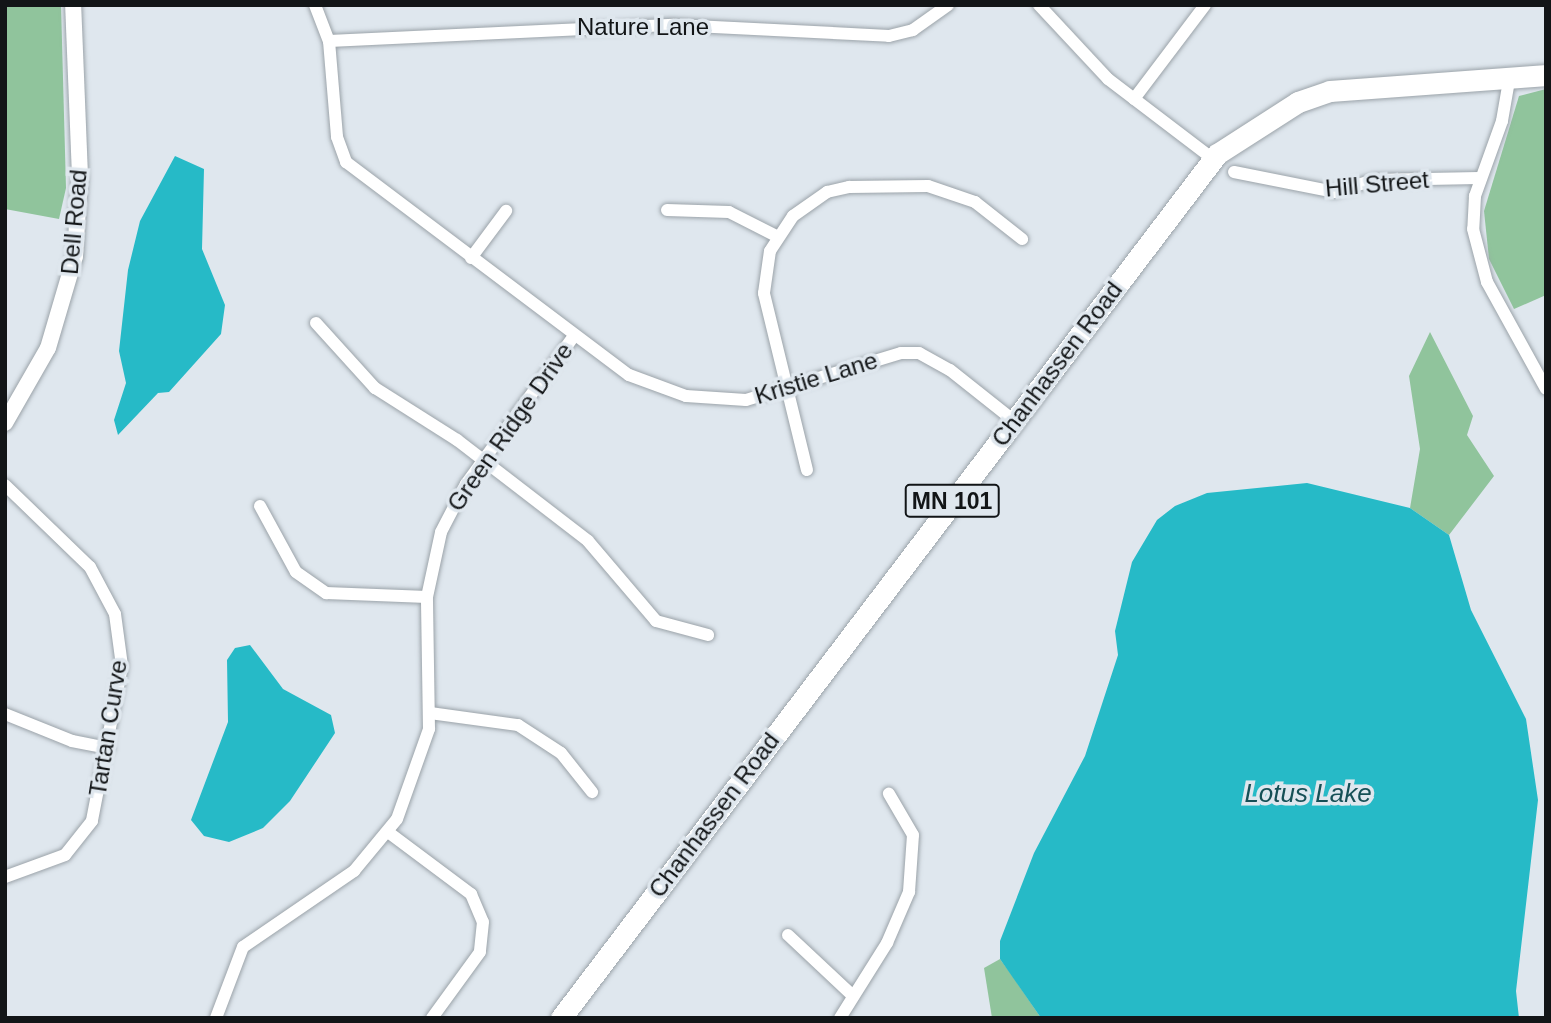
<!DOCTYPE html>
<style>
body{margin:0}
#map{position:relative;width:1551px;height:1023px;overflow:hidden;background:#dfe7ee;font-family:Helvetica,sans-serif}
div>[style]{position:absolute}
.green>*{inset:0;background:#90c49c}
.water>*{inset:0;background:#26bac7}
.roads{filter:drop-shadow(0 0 2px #9ba3a9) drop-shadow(0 0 2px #9ba3a9)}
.minor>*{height:12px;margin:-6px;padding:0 6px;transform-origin:6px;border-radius:6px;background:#fff}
.tertiary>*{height:16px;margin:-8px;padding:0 8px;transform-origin:8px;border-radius:8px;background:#fff}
.primary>*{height:21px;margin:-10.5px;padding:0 10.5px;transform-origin:10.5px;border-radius:10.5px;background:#fff}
span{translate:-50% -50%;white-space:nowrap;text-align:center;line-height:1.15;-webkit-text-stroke:7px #dfe7ee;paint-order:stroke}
.shield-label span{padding:2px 5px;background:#dfe7ee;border:2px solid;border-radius:5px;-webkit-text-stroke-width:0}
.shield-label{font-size:23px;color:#121517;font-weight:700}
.street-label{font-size:24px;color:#121517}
.water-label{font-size:26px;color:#165056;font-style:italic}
.frame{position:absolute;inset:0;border:7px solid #121517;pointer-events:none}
</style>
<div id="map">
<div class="green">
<div style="clip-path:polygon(5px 5px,61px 5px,66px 188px,59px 219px,5px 209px)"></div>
<div style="clip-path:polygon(1546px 89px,1546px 295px,1514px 309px,1489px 259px,1484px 211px,1519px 96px)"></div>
<div style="clip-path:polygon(1430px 332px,1473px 416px,1467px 435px,1494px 476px,1449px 535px,1410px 508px,1420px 449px,1409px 376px)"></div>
<div style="clip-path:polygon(1000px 959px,1011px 974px,1041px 1018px,992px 1018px,984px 968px)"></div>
</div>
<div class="water">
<div style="clip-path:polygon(175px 156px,204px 169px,202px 249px,225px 305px,221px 334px,169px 392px,158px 393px,118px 435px,114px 420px,126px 383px,119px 351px,128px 270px,140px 221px)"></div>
<div style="clip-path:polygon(1307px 483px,1410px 508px,1449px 535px,1471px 610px,1526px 719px,1538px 800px,1516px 991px,1519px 1018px,1041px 1018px,1000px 959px,1000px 941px,1034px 853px,1085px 756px,1118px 655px,1115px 631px,1132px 562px,1157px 520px,1175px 506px,1207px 493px)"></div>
<div style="clip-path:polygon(250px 645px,283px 689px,331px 715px,335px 733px,290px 801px,263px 828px,229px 842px,204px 836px,191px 820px,228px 722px,227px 660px,235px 648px)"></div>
</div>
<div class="roads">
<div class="minor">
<div style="left:315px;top:5px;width:39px;rotate:69deg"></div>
<div style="left:329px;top:41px;width:96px;rotate:85.2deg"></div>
<div style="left:337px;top:137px;width:27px;rotate:70deg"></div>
<div style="left:346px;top:162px;width:354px;rotate:37deg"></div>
<div style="left:629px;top:375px;width:61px;rotate:20.2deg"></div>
<div style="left:686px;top:396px;width:60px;rotate:3.8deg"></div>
<div style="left:746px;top:400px;width:162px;rotate:-16.9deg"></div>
<div style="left:901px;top:353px;width:18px"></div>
<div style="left:919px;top:353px;width:35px;rotate:29deg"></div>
<div style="left:950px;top:370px;width:80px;rotate:38.4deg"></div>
<div style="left:1039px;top:5px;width:101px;rotate:47deg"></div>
<div style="left:1108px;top:79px;width:132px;rotate:37.3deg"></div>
<div style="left:329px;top:41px;width:345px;rotate:-2.7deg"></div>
<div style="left:674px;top:25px;width:215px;rotate:2.9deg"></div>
<div style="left:889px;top:36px;width:25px;rotate:-14deg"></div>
<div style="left:913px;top:30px;width:43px;rotate:-35.5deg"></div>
<div style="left:1510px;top:75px;width:47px;rotate:99.9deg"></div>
<div style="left:1502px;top:121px;width:80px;rotate:109.8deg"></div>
<div style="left:1475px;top:196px;width:33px;rotate:93deg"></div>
<div style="left:1473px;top:229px;width:55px;rotate:75.2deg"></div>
<div style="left:1487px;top:282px;width:122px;rotate:61.1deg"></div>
<div style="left:1134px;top:99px;width:118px;rotate:-52.9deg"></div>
<div style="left:1234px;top:172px;width:102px;rotate:11.3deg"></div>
<div style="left:1334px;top:192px;width:42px;rotate:-16.7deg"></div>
<div style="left:1374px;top:180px;width:105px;rotate:-1.1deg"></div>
<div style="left:667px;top:210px;width:62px;rotate:1.8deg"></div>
<div style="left:729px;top:212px;width:55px;rotate:27deg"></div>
<div style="left:471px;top:258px;width:59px;rotate:-53.3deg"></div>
<div style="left:316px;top:323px;width:88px;rotate:47.8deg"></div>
<div style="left:375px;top:388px;width:97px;rotate:32.4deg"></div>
<div style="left:457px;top:440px;width:165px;rotate:37.6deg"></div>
<div style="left:588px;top:541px;width:105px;rotate:49.6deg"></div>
<div style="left:656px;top:621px;width:54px;rotate:15.1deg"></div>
<div style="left:807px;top:470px;width:182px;rotate:-103.7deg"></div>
<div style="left:764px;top:293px;width:42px;rotate:-81.9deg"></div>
<div style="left:770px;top:251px;width:42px;rotate:-56.7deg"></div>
<div style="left:793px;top:216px;width:42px;rotate:-35.2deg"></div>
<div style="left:827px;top:192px;width:23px;rotate:-13deg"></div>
<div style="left:849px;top:187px;width:79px;rotate:-0.7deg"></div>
<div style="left:928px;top:186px;width:50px;rotate:18.8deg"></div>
<div style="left:975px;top:202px;width:60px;rotate:38.2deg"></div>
<div style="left:5px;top:485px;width:118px;rotate:44deg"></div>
<div style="left:90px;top:567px;width:53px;rotate:62deg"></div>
<div style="left:115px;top:614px;width:52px;rotate:82.3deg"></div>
<div style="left:122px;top:666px;width:158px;rotate:101deg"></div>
<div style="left:92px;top:821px;width:43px;rotate:128.5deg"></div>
<div style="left:65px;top:855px;width:64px;rotate:159.9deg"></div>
<div style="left:260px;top:506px;width:75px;rotate:61.4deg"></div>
<div style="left:296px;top:572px;width:37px;rotate:35deg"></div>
<div style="left:326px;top:593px;width:101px;rotate:2.3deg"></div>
<div style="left:430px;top:713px;width:89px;rotate:7.8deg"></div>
<div style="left:518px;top:725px;width:51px;rotate:33.1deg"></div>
<div style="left:561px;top:753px;width:50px;rotate:51.5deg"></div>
<div style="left:5px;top:714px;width:72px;rotate:21.9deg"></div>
<div style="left:72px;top:741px;width:37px;rotate:11deg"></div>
<div style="left:388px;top:832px;width:104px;rotate:36.8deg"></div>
<div style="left:471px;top:894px;width:30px;rotate:67deg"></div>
<div style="left:483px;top:922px;width:30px;rotate:96deg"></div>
<div style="left:480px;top:952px;width:82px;rotate:126deg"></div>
<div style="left:788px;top:935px;width:88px;rotate:43.2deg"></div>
<div style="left:216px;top:1018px;width:76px;rotate:-69.2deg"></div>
<div style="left:243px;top:947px;width:135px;rotate:-34.4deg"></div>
<div style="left:354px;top:871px;width:67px;rotate:-50.4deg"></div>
<div style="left:397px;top:819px;width:96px;rotate:-70.4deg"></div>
<div style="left:429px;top:729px;width:132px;rotate:-90.9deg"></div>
<div style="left:427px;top:597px;width:66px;rotate:-77.8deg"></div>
<div style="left:441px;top:532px;width:54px;rotate:-62.5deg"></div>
<div style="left:466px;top:484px;width:183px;rotate:-53.9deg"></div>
<div style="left:840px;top:1018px;width:89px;rotate:-57.9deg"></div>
<div style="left:887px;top:943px;width:56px;rotate:-66.7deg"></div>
<div style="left:909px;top:892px;width:57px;rotate:-86deg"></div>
<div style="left:913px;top:835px;width:48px;rotate:-120.3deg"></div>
</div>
<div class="tertiary">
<div style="left:5px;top:423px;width:86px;rotate:-60.2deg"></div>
<div style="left:48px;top:348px;width:96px;rotate:-73.6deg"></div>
<div style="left:75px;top:256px;width:80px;rotate:-86.4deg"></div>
<div style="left:80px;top:176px;width:171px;rotate:-92.3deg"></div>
</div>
<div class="primary">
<div style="left:561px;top:1018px;width:1085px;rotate:-52.79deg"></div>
<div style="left:1217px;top:154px;width:96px;rotate:-32.7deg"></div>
<div style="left:1298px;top:102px;width:34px;rotate:-19deg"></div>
<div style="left:1330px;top:91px;width:217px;rotate:-4.2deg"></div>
</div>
</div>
<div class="shield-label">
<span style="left:952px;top:501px">MN 101</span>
</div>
<div class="street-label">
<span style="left:643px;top:27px">Nature Lane</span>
<span style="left:1377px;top:184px;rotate:-5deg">Hill Street</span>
<span style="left:74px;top:222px;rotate:-85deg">Dell Road</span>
<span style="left:1057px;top:364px;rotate:-53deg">Chanhassen Road</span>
<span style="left:816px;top:378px;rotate:-17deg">Kristie Lane</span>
<span style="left:510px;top:427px;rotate:-55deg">Green Ridge Drive</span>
<span style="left:108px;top:728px;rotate:-81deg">Tartan Curve</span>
<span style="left:714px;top:815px;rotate:-53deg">Chanhassen Road</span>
</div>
<div class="water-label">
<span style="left:1308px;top:794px">Lotus Lake</span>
</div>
<div class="frame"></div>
</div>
